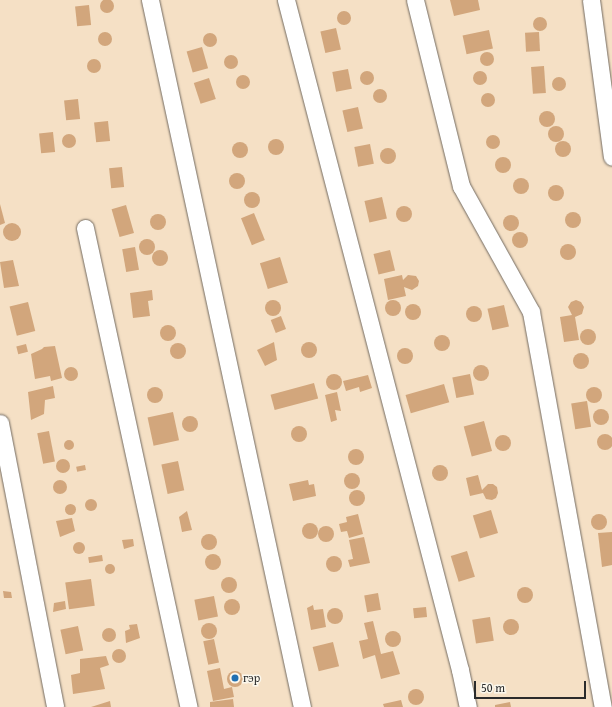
<!DOCTYPE html>
<meta charset="utf-8">
<style>
body{margin:0}
#map{position:relative;width:612px;height:707px;overflow:hidden;background:#f5e0c5;font-family:"Gentium Book Plus",serif}
div>[style]{position:absolute}
.building>*{inset:0;background:#d2a67c;transform-origin:0 0}
.round{border-radius:50%}
.roads{filter:drop-shadow(0 0 1px #726a61) drop-shadow(0 0 1px #726a61)}
.street>*{height:17px;margin:-8.5px;padding:0 8.5px;transform-origin:8.5px;border-radius:8.5px;background:#fff}
.dots>*{width:11px;height:11px;translate:-50% -50%;box-sizing:border-box;border:2px solid #fbf7ec;border-radius:50%}
span{translate:-50% -50%;white-space:nowrap;text-align:center;line-height:1.15;-webkit-text-stroke:3px #fbf7ec;paint-order:stroke}
.poi-label{font-size:12px;color:#2b2b2b}
.left{translate:0 -50%;text-align:left}
.scale{position:absolute;left:474px;top:681px;width:112px;height:18px;box-sizing:border-box;border:2px solid #2b2b2b;border-top:0;padding-left:5px;font-size:12px;line-height:14px;white-space:nowrap;color:#2b2b2b;-webkit-text-stroke:3px #fbf7ec;paint-order:stroke}
</style>
<div id="map">
<div class="building">
<div class="round" style="left:100px;top:-1px;width:14px;height:14px"></div>
<div style="clip-path:polygon(450px 0,478px 0,480px 10px,454px 16px)"></div>
<div style="left:89px;top:5px;width:20px;height:14px;rotate:84deg"></div>
<div class="round" style="left:337px;top:11px;width:14px;height:14px"></div>
<div class="round" style="left:533px;top:17px;width:14px;height:14px"></div>
<div style="left:336px;top:28px;width:22px;height:16px;rotate:77deg"></div>
<div style="left:489px;top:30px;width:19px;height:27px;rotate:78deg"></div>
<div style="left:539px;top:32px;width:19px;height:14px;rotate:87deg"></div>
<div class="round" style="left:98px;top:32px;width:14px;height:14px"></div>
<div class="round" style="left:203px;top:33px;width:14px;height:14px"></div>
<div style="left:202px;top:47px;width:22px;height:16px;rotate:74deg"></div>
<div class="round" style="left:480px;top:52px;width:14px;height:14px"></div>
<div class="round" style="left:224px;top:55px;width:14px;height:14px"></div>
<div class="round" style="left:87px;top:59px;width:14px;height:14px"></div>
<div style="left:544px;top:66px;width:27px;height:13px;rotate:86deg"></div>
<div style="left:348px;top:69px;width:20px;height:16px;rotate:79deg"></div>
<div class="round" style="left:473px;top:71px;width:14px;height:14px"></div>
<div class="round" style="left:360px;top:71px;width:14px;height:14px"></div>
<div class="round" style="left:236px;top:75px;width:14px;height:14px"></div>
<div class="round" style="left:552px;top:77px;width:14px;height:14px"></div>
<div style="left:209px;top:78px;width:22px;height:16px;rotate:72deg"></div>
<div class="round" style="left:373px;top:89px;width:14px;height:14px"></div>
<div class="round" style="left:481px;top:93px;width:14px;height:14px"></div>
<div style="left:78px;top:99px;width:20px;height:14px;rotate:84deg"></div>
<div style="left:358px;top:107px;width:22px;height:16px;rotate:77deg"></div>
<div class="round" style="left:539px;top:111px;width:16px;height:16px"></div>
<div style="left:108px;top:121px;width:20px;height:14px;rotate:84deg"></div>
<div class="round" style="left:548px;top:126px;width:16px;height:16px"></div>
<div style="left:53px;top:132px;width:20px;height:14px;rotate:84deg"></div>
<div class="round" style="left:62px;top:134px;width:14px;height:14px"></div>
<div class="round" style="left:486px;top:135px;width:14px;height:14px"></div>
<div class="round" style="left:268px;top:139px;width:16px;height:16px"></div>
<div class="round" style="left:555px;top:141px;width:16px;height:16px"></div>
<div class="round" style="left:232px;top:142px;width:16px;height:16px"></div>
<div style="left:370px;top:144px;width:20px;height:16px;rotate:79deg"></div>
<div class="round" style="left:380px;top:148px;width:16px;height:16px"></div>
<div class="round" style="left:495px;top:157px;width:16px;height:16px"></div>
<div style="left:122px;top:167px;width:20px;height:13px;rotate:84deg"></div>
<div class="round" style="left:229px;top:173px;width:16px;height:16px"></div>
<div class="round" style="left:513px;top:178px;width:16px;height:16px"></div>
<div class="round" style="left:548px;top:185px;width:16px;height:16px"></div>
<div class="round" style="left:244px;top:192px;width:16px;height:16px"></div>
<div style="left:382px;top:197px;width:22px;height:18px;rotate:77deg"></div>
<div style="clip-path:polygon(0 204px,5px 223px,0 225px)"></div>
<div style="left:126px;top:205px;width:29px;height:15px;rotate:74deg"></div>
<div class="round" style="left:396px;top:206px;width:16px;height:16px"></div>
<div class="round" style="left:565px;top:212px;width:16px;height:16px"></div>
<div style="left:254px;top:213px;width:29px;height:14px;rotate:68deg"></div>
<div class="round" style="left:150px;top:214px;width:16px;height:16px"></div>
<div class="round" style="left:503px;top:215px;width:16px;height:16px"></div>
<div class="round" style="left:3px;top:223px;width:18px;height:18px"></div>
<div class="round" style="left:512px;top:232px;width:16px;height:16px"></div>
<div class="round" style="left:139px;top:239px;width:16px;height:16px"></div>
<div class="round" style="left:560px;top:244px;width:16px;height:16px"></div>
<div style="left:135px;top:247px;width:23px;height:13px;rotate:80deg"></div>
<div class="round" style="left:152px;top:250px;width:16px;height:16px"></div>
<div style="left:390px;top:250px;width:21px;height:17px;rotate:76deg"></div>
<div style="left:280px;top:257px;width:27px;height:21px;rotate:73deg"></div>
<div style="clip-path:polygon(13px 260px,19px 286px,4px 288px,0 262px)"></div>
<div style="clip-path:polygon(402px 275px,403px 280px,408px 275px,416px 276px,419px 281px,418px 286px,412px 290px,404px 287px,406px 296px,388px 300px,384px 279px)"></div>
<div style="clip-path:polygon(152px 290px,153px 300px,148px 301px,150px 316px,133px 318px,130px 293px)"></div>
<div class="round" style="left:385px;top:300px;width:16px;height:16px"></div>
<div class="round" style="left:265px;top:300px;width:16px;height:16px"></div>
<div style="clip-path:polygon(576px 300px,581px 302px,584px 307px,582px 314px,575px 317px,579px 340px,564px 342px,560px 317px,572px 315px,568px 307px,571px 302px)"></div>
<div style="left:28px;top:302px;width:30px;height:19px;rotate:76deg"></div>
<div class="round" style="left:405px;top:304px;width:16px;height:16px"></div>
<div style="left:504px;top:305px;width:22px;height:17px;rotate:77deg"></div>
<div class="round" style="left:466px;top:306px;width:16px;height:16px"></div>
<div style="left:281px;top:316px;width:14px;height:11px;rotate:69deg"></div>
<div class="round" style="left:160px;top:325px;width:16px;height:16px"></div>
<div class="round" style="left:580px;top:329px;width:16px;height:16px"></div>
<div class="round" style="left:434px;top:335px;width:16px;height:16px"></div>
<div class="round" style="left:301px;top:342px;width:16px;height:16px"></div>
<div style="clip-path:polygon(274px 342px,277px 360px,265px 366px,257px 350px)"></div>
<div class="round" style="left:170px;top:343px;width:16px;height:16px"></div>
<div style="left:26px;top:344px;width:8px;height:10px;rotate:76deg"></div>
<div style="clip-path:polygon(55px 346px,62px 378px,51px 381px,50px 376px,35px 379px,31px 354px,42px 349px,44px 347px)"></div>
<div class="round" style="left:397px;top:348px;width:16px;height:16px"></div>
<div class="round" style="left:573px;top:353px;width:16px;height:16px"></div>
<div class="round" style="left:473px;top:365px;width:16px;height:16px"></div>
<div class="round" style="left:64px;top:367px;width:14px;height:14px"></div>
<div class="round" style="left:326px;top:374px;width:16px;height:16px"></div>
<div style="left:470px;top:374px;width:21px;height:18px;rotate:79deg"></div>
<div style="clip-path:polygon(368px 375px,372px 388px,360px 392px,359px 387px,346px 391px,343px 381px)"></div>
<div style="left:314px;top:383px;width:16px;height:45px;rotate:75deg"></div>
<div style="left:444px;top:384px;width:19px;height:40px;rotate:74deg"></div>
<div style="clip-path:polygon(53px 386px,55px 398px,45px 400px,44px 414px,31px 420px,28px 392px)"></div>
<div class="round" style="left:147px;top:387px;width:16px;height:16px"></div>
<div class="round" style="left:586px;top:387px;width:16px;height:16px"></div>
<div style="clip-path:polygon(337px 392px,341px 411px,335px 410px,337px 420px,331px 422px,325px 395px)"></div>
<div style="left:587px;top:401px;width:26px;height:16px;rotate:81deg"></div>
<div class="round" style="left:593px;top:409px;width:16px;height:16px"></div>
<div style="left:173px;top:412px;width:29px;height:26px;rotate:78deg"></div>
<div class="round" style="left:182px;top:416px;width:16px;height:16px"></div>
<div style="left:484px;top:421px;width:31px;height:21px;rotate:75deg"></div>
<div class="round" style="left:291px;top:426px;width:16px;height:16px"></div>
<div style="left:49px;top:431px;width:31px;height:12px;rotate:79deg"></div>
<div class="round" style="left:597px;top:434px;width:16px;height:16px"></div>
<div class="round" style="left:495px;top:435px;width:16px;height:16px"></div>
<div class="round" style="left:64px;top:440px;width:10px;height:10px"></div>
<div class="round" style="left:348px;top:449px;width:16px;height:16px"></div>
<div class="round" style="left:56px;top:459px;width:14px;height:14px"></div>
<div style="left:178px;top:461px;width:30px;height:17px;rotate:78deg"></div>
<div class="round" style="left:432px;top:465px;width:16px;height:16px"></div>
<div style="left:85px;top:465px;width:5px;height:9px;rotate:79deg"></div>
<div class="round" style="left:344px;top:473px;width:16px;height:16px"></div>
<div style="clip-path:polygon(478px 475px,482px 490px,488px 484px,493px 484px,497px 487px,498px 493px,496px 498px,492px 500px,486px 499px,483px 493px,470px 496px,466px 478px)"></div>
<div class="round" style="left:53px;top:480px;width:14px;height:14px"></div>
<div style="clip-path:polygon(308px 480px,309px 485px,314px 484px,316px 496px,293px 501px,289px 484px)"></div>
<div class="round" style="left:349px;top:490px;width:16px;height:16px"></div>
<div class="round" style="left:85px;top:499px;width:12px;height:12px"></div>
<div class="round" style="left:64.5px;top:503.5px;width:11px;height:11px"></div>
<div style="left:491px;top:510px;width:24px;height:19px;rotate:73deg"></div>
<div style="clip-path:polygon(187px 511px,192px 530px,182px 532px,179px 517px)"></div>
<div class="round" style="left:591px;top:514px;width:16px;height:16px"></div>
<div style="clip-path:polygon(358px 514px,363px 534px,349px 538px,347px 531px,341px 532px,339px 524px,347px 522px,346px 517px)"></div>
<div style="clip-path:polygon(72px 518px,75px 531px,60px 537px,56px 521px)"></div>
<div class="round" style="left:302px;top:523px;width:16px;height:16px"></div>
<div class="round" style="left:318px;top:526px;width:16px;height:16px"></div>
<div style="clip-path:polygon(612px 532px,612px 565px,602px 567px,598px 533px)"></div>
<div class="round" style="left:201px;top:534px;width:16px;height:16px"></div>
<div style="clip-path:polygon(364px 537px,370px 563px,350px 567px,348px 560px,353px 559px,349px 540px)"></div>
<div style="clip-path:polygon(133px 539px,134px 546px,124px 549px,122px 540px)"></div>
<div class="round" style="left:73px;top:542px;width:12px;height:12px"></div>
<div style="left:467px;top:551px;width:27px;height:17px;rotate:73deg"></div>
<div class="round" style="left:205px;top:554px;width:16px;height:16px"></div>
<div style="left:102px;top:555px;width:6px;height:14px;rotate:81deg"></div>
<div class="round" style="left:326px;top:556px;width:16px;height:16px"></div>
<div class="round" style="left:105px;top:564px;width:10px;height:10px"></div>
<div class="round" style="left:221px;top:577px;width:16px;height:16px"></div>
<div style="left:91px;top:579px;width:27px;height:26px;rotate:82deg"></div>
<div class="round" style="left:517px;top:587px;width:16px;height:16px"></div>
<div style="clip-path:polygon(3px 591px,11px 592px,12px 598px,4px 598px)"></div>
<div style="left:378px;top:593px;width:17px;height:14px;rotate:80deg"></div>
<div style="left:214px;top:596px;width:21px;height:20px;rotate:79deg"></div>
<div class="round" style="left:224px;top:599px;width:16px;height:16px"></div>
<div style="clip-path:polygon(65px 601px,66px 609px,53px 612px,54px 603px)"></div>
<div style="clip-path:polygon(313px 605px,314px 610px,323px 609px,326px 627px,311px 630px,307px 608px)"></div>
<div style="left:426px;top:607px;width:10px;height:13px;rotate:84deg"></div>
<div class="round" style="left:327px;top:608px;width:16px;height:16px"></div>
<div style="left:490px;top:617px;width:24px;height:18px;rotate:81deg"></div>
<div class="round" style="left:503px;top:619px;width:16px;height:16px"></div>
<div style="clip-path:polygon(373px 621px,381px 654px,393px 651px,400px 674px,381px 679px,375px 655px,363px 659px,359px 641px,368px 639px,364px 623px)"></div>
<div class="round" style="left:201px;top:623px;width:16px;height:16px"></div>
<div style="clip-path:polygon(137px 624px,140px 638px,126px 643px,125px 631px,130px 629px,129px 625px)"></div>
<div style="left:78px;top:626px;width:25px;height:18px;rotate:78deg"></div>
<div class="round" style="left:102px;top:628px;width:14px;height:14px"></div>
<div class="round" style="left:385px;top:631px;width:16px;height:16px"></div>
<div style="left:214px;top:639px;width:24px;height:11px;rotate:78deg"></div>
<div style="left:333px;top:642px;width:25px;height:21px;rotate:76deg"></div>
<div class="round" style="left:112px;top:649px;width:14px;height:14px"></div>
<div style="clip-path:polygon(106px 656px,109px 665px,100px 668px,105px 689px,73px 694px,71px 675px,80px 673px,80px 659px)"></div>
<div style="clip-path:polygon(220px 668px,224px 689px,232px 687px,234px 697px,213px 701px,207px 671px)"></div>
<div class="round" style="left:227px;top:671px;width:16px;height:16px"></div>
<div class="round" style="left:408px;top:689px;width:16px;height:16px"></div>
<div style="clip-path:polygon(233px 699px,234px 707px,210px 707px,210px 702px)"></div>
<div style="clip-path:polygon(401px 700px,403px 707px,384px 707px,383px 704px)"></div>
<div style="clip-path:polygon(110px 701px,111px 707px,91px 707px)"></div>
<div style="clip-path:polygon(510px 702px,511px 707px,495px 707px,495px 705px)"></div>
</div>
<div class="roads">
<div class="street">
<div style="left:150px;top:0;width:723px;rotate:77.87deg"></div>
<div style="left:286px;top:0;width:692px;rotate:75.44deg"></div>
<div style="left:460px;top:670px;width:38px;rotate:78deg"></div>
<div style="left:415px;top:0;width:192px;rotate:76.1deg"></div>
<div style="left:461px;top:186px;width:144px;rotate:60.9deg"></div>
<div style="left:531px;top:312px;width:402px;rotate:79.7deg"></div>
<div style="left:591px;top:0;width:158px;rotate:82.4deg"></div>
<div style="left:85px;top:228px;width:490px;rotate:77.8deg"></div>
<div style="left:0;top:423px;width:289px;rotate:79deg"></div>
</div>
</div>
<div class="dots">
<div style="left:235px;top:678px;background:#1f6fb2"></div>
</div>
<div class="poi-label">
<span class="left" style="left:243px;top:678px">гэр</span>
</div>
<div class="scale">50 m</div>
</div>
